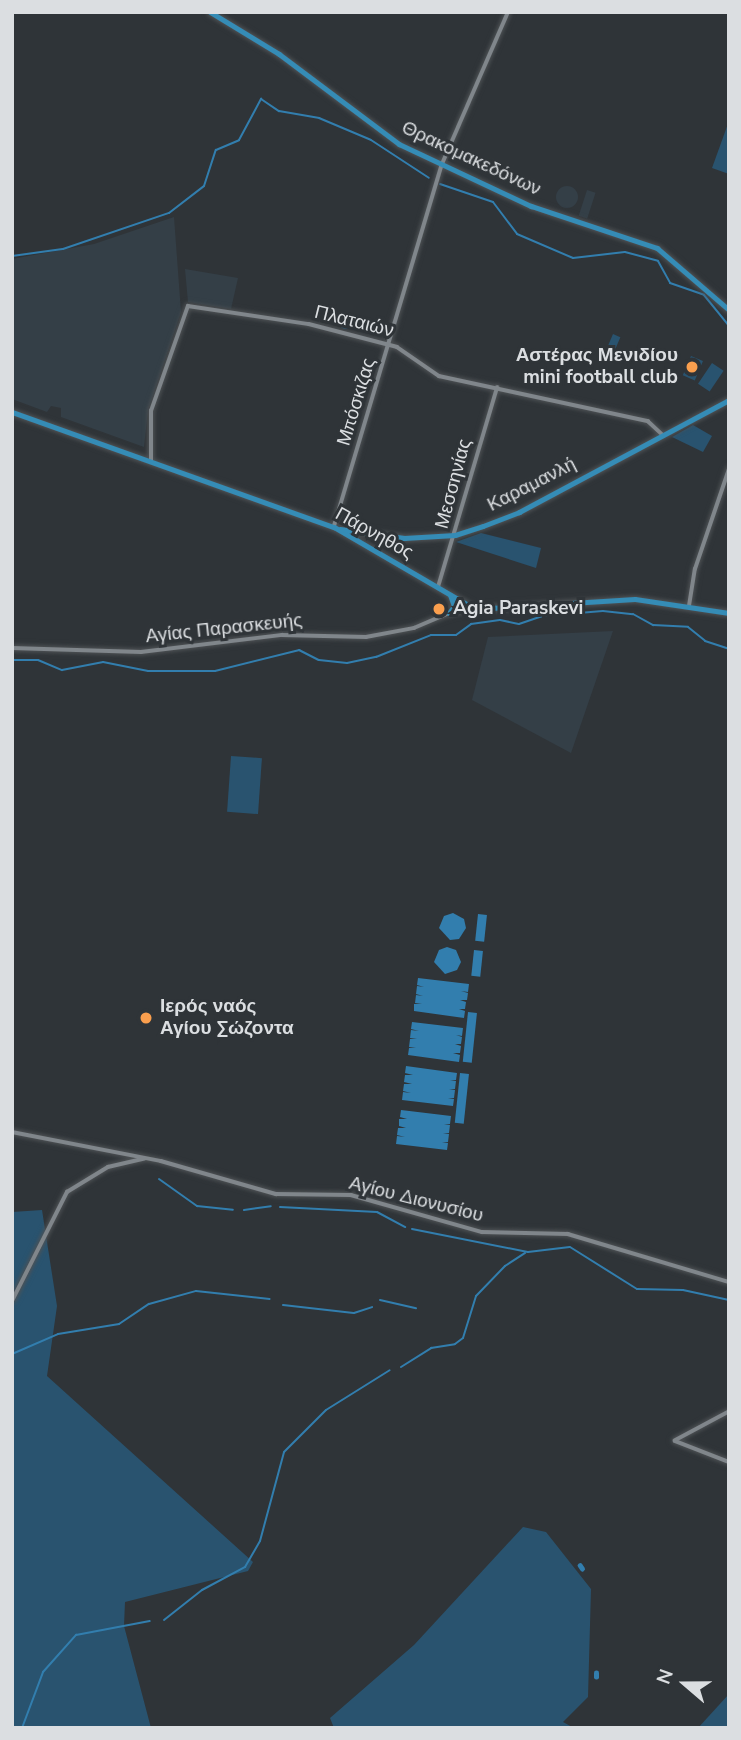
<!DOCTYPE html>
<meta charset="utf-8">
<style>
body{margin:0}
#map{position:relative;width:741px;height:1740px;overflow:hidden;background:#2f3438;font-family:"Nunito Sans",sans-serif}
div>[style]{position:absolute}
.built>*{inset:0;background:#343f47;transform-origin:0 0}
.round{border-radius:50%}
.green>*{inset:0;background:#29536f;transform-origin:0 0}
.water>*{inset:0;background:#327eae;transform-origin:0 0}
.stream>*{height:2px;margin:-1px;padding:0 1px;transform-origin:1px;border-radius:1px;background:#327eae}
.canal>*{height:4.5px;margin:-2.25px;padding:0 2.25px;transform-origin:2.25px;border-radius:2.25px;background:#327eae}
.roads{filter:drop-shadow(0 0 2px #4e5255) drop-shadow(0 0 2px #4e5255)}
.minor>*{height:3.5px;margin:-1.75px;padding:0 1.75px;transform-origin:1.75px;border-radius:1.75px;background:#80868b}
.major>*{height:5px;margin:-2.5px;padding:0 2.5px;transform-origin:2.5px;border-radius:2.5px;background:#358cb6}
.dots>*{width:19px;height:19px;translate:-50% -50%;box-sizing:border-box;border:4px solid #2f3438;border-radius:50%}
span{translate:-50% -50%;white-space:nowrap;text-align:center;line-height:1.15;-webkit-text-stroke:6px #2f3438;paint-order:stroke}
.street-label{font-size:19px;color:#dbdee1}
.poi-label{font-size:19px;color:#dbdee1;font-weight:700}
.right{translate:-100% -50%;text-align:right}
.left{translate:0 -50%;text-align:left}
.frame{position:absolute;inset:0;border:14px solid #dbdee1;pointer-events:none}
.north{position:absolute;left:650px;top:1649px;width:70px;height:70px;-webkit-text-stroke:5px #2f3438;paint-order:stroke;rotate:290deg;font-size:19px;font-weight:700;line-height:28px;text-align:center;color:#dbdee1}
.north::after{content:'';display:block;margin:auto;width:24px;height:32px;background:#dbdee1;clip-path:polygon(50% 0,100% 100%,50% 72%,0 100%)}
</style>
<div id="map">
<div class="built">
<div class="round" style="left:556px;top:186px;width:22px;height:22px"></div>
<div style="left:587px;top:190px;width:9px;height:27px;rotate:18deg"></div>
<div style="clip-path:polygon(174px 217px,181px 312px,148px 410px,144px 447px,61px 417px,61px 408px,51px 406px,47px 412px,12px 399px,12px 259px,94px 244px)"></div>
<div style="clip-path:polygon(185px 269px,238px 278px,231px 309px,188px 302px)"></div>
<div style="clip-path:polygon(613px 631px,571px 753px,472px 700px,488px 637px)"></div>
</div>
<div class="green">
<div style="clip-path:polygon(729px 121px,729px 174px,712px 168px)"></div>
<div class="round" style="left:338px;top:313px;width:16px;height:16px"></div>
<div style="left:613px;top:334px;width:8px;height:29px;rotate:23deg"></div>
<div style="left:691px;top:356px;width:13px;height:21px;rotate:23deg"></div>
<div style="left:712px;top:363px;width:14px;height:25px;rotate:34deg"></div>
<div style="clip-path:polygon(693px 425px,712px 436px,703px 452px,672px 437px)"></div>
<div style="clip-path:polygon(481px 533px,541px 548px,536px 568px,456px 542px)"></div>
<div style="left:231px;top:756px;width:31px;height:56px;rotate:4deg"></div>
<div style="clip-path:polygon(42px 1210px,57px 1306px,47px 1376px,253px 1562px,248px 1571px,125px 1602px,124px 1626px,151px 1728px,12px 1728px,12px 1212px)"></div>
<div style="clip-path:polygon(523px 1527px,546px 1532px,591px 1589px,588px 1697px,563px 1722px,574px 1728px,334px 1728px,330px 1718px,414px 1645px)"></div>
<div style="clip-path:polygon(729px 1694px,729px 1728px,698px 1728px)"></div>
</div>
<div class="water">
<div style="clip-path:polygon(453px 913px,464px 919px,466px 928px,459px 939px,450px 940px,439px 928px,444px 916px)"></div>
<div style="left:478px;top:914px;width:9px;height:27px;rotate:6deg"></div>
<div style="clip-path:polygon(447px 947px,456px 950px,461px 962px,457px 970px,445px 974px,434px 962px,439px 950px)"></div>
<div style="left:474px;top:950px;width:9px;height:26px;rotate:6deg"></div>
<div style="clip-path:polygon(418px 978px,469px 984px,468px 992px,461px 991px,468px 993px,467px 1000px,460px 1000px,466px 1002px,465px 1009px,459px 1009px,465px 1011px,464px 1018px,414px 1011px,414px 1004px,422px 1004px,415px 1003px,416px 995px,423px 996px,416px 994px,417px 986px,424px 987px,417px 985px)"></div>
<div style="left:468px;top:1012px;width:9px;height:50px;rotate:6deg"></div>
<div style="clip-path:polygon(412px 1022px,463px 1028px,462px 1036px,456px 1035px,462px 1037px,461px 1044px,455px 1044px,461px 1046px,460px 1053px,453px 1053px,460px 1055px,459px 1062px,408px 1055px,409px 1048px,416px 1048px,409px 1047px,410px 1039px,417px 1039px,410px 1038px,411px 1030px,419px 1031px,411px 1029px)"></div>
<div style="clip-path:polygon(406px 1066px,457px 1073px,456px 1080px,450px 1080px,456px 1081px,455px 1089px,449px 1089px,455px 1090px,454px 1098px,448px 1098px,454px 1099px,453px 1106px,402px 1100px,403px 1092px,411px 1093px,403px 1091px,404px 1084px,412px 1084px,404px 1082px,405px 1075px,413px 1075px,405px 1073px)"></div>
<div style="left:460px;top:1073px;width:9px;height:50px;rotate:6deg"></div>
<div style="clip-path:polygon(401px 1110px,451px 1116px,450px 1124px,444px 1124px,450px 1125px,449px 1133px,443px 1133px,449px 1134px,448px 1142px,442px 1142px,448px 1143px,447px 1150px,396px 1144px,397px 1136px,405px 1137px,397px 1135px,398px 1128px,406px 1128px,399px 1126px,399px 1119px,407px 1119px,400px 1117px)"></div>
</div>
<div class="stream">
<div style="left:440px;top:184px;width:56px;rotate:18.8deg"></div>
<div style="left:493px;top:202px;width:40px;rotate:53deg"></div>
<div style="left:517px;top:234px;width:61px;rotate:23.2deg"></div>
<div style="left:573px;top:258px;width:52px;rotate:-6.6deg"></div>
<div style="left:625px;top:252px;width:34px;rotate:15deg"></div>
<div style="left:658px;top:261px;width:25px;rotate:61deg"></div>
<div style="left:670px;top:283px;width:36px;rotate:19deg"></div>
<div style="left:704px;top:295px;width:40px;rotate:51deg"></div>
<div style="left:12px;top:256px;width:51px;rotate:-7.8deg"></div>
<div style="left:63px;top:249px;width:112px;rotate:-18.8deg"></div>
<div style="left:169px;top:213px;width:44px;rotate:-37.6deg"></div>
<div style="left:204px;top:186px;width:38px;rotate:-72deg"></div>
<div style="left:216px;top:150px;width:25px;rotate:-23deg"></div>
<div style="left:239px;top:140px;width:47px;rotate:-61.8deg"></div>
<div style="left:261px;top:99px;width:22px;rotate:34deg"></div>
<div style="left:279px;top:111px;width:41px;rotate:9.9deg"></div>
<div style="left:319px;top:118px;width:56px;rotate:22.9deg"></div>
<div style="left:371px;top:140px;width:69px;rotate:33.2deg"></div>
<div style="left:12px;top:660px;width:26px"></div>
<div style="left:38px;top:660px;width:26px;rotate:23deg"></div>
<div style="left:62px;top:670px;width:42px;rotate:-11deg"></div>
<div style="left:103px;top:662px;width:46px;rotate:11.3deg"></div>
<div style="left:148px;top:671px;width:67px"></div>
<div style="left:215px;top:671px;width:87px;rotate:-14deg"></div>
<div style="left:299px;top:650px;width:22px;rotate:27deg"></div>
<div style="left:319px;top:660px;width:28px;rotate:6deg"></div>
<div style="left:347px;top:663px;width:30px;rotate:-12deg"></div>
<div style="left:376px;top:657px;width:59px;rotate:-21.8deg"></div>
<div style="left:431px;top:635px;width:25px"></div>
<div style="left:456px;top:635px;width:19px;rotate:-36deg"></div>
<div style="left:471px;top:624px;width:29px;rotate:-8deg"></div>
<div style="left:500px;top:620px;width:19px;rotate:12deg"></div>
<div style="left:519px;top:624px;width:24px;rotate:-19deg"></div>
<div style="left:542px;top:616px;width:61px;rotate:-4.7deg"></div>
<div style="left:603px;top:611px;width:30px;rotate:6deg"></div>
<div style="left:633px;top:614px;width:23px;rotate:29deg"></div>
<div style="left:653px;top:625px;width:35px;rotate:3deg"></div>
<div style="left:688px;top:627px;width:22px;rotate:39deg"></div>
<div style="left:705px;top:641px;width:25px;rotate:18deg"></div>
<div style="left:159px;top:1179px;width:47px;rotate:35.4deg"></div>
<div style="left:197px;top:1206px;width:36px;rotate:6deg"></div>
<div style="left:280px;top:1207px;width:97px;rotate:3deg"></div>
<div style="left:377px;top:1212px;width:32px;rotate:28deg"></div>
<div style="left:244px;top:1210px;width:27px;rotate:-8deg"></div>
<div style="left:412px;top:1229px;width:118px;rotate:11.2deg"></div>
<div style="left:528px;top:1252px;width:42px;rotate:-6.8deg"></div>
<div style="left:570px;top:1247px;width:79px;rotate:32.1deg"></div>
<div style="left:637px;top:1289px;width:46px;rotate:1.2deg"></div>
<div style="left:683px;top:1290px;width:47px;rotate:12.3deg"></div>
<div style="left:380px;top:1300px;width:37px;rotate:13deg"></div>
<div style="left:283px;top:1305px;width:71px;rotate:6.4deg"></div>
<div style="left:354px;top:1313px;width:19px;rotate:-18deg"></div>
<div style="left:12px;top:1354px;width:50px;rotate:-23.5deg"></div>
<div style="left:58px;top:1334px;width:62px;rotate:-9.3deg"></div>
<div style="left:119px;top:1324px;width:36px;rotate:-34deg"></div>
<div style="left:149px;top:1304px;width:49px;rotate:-15.5deg"></div>
<div style="left:196px;top:1291px;width:74px;rotate:6.2deg"></div>
<div style="left:401px;top:1367px;width:36px;rotate:-32deg"></div>
<div style="left:431px;top:1348px;width:24px;rotate:-9deg"></div>
<div style="left:455px;top:1344px;width:10px;rotate:-37deg"></div>
<div style="left:463px;top:1338px;width:44px;rotate:-72.8deg"></div>
<div style="left:476px;top:1296px;width:42px;rotate:-46deg"></div>
<div style="left:505px;top:1266px;width:24px;rotate:-33deg"></div>
<div style="left:164px;top:1620px;width:48px;rotate:-38.3deg"></div>
<div style="left:202px;top:1590px;width:49px;rotate:-28.1deg"></div>
<div style="left:245px;top:1567px;width:30px;rotate:-60deg"></div>
<div style="left:260px;top:1541px;width:92px;rotate:-74.9deg"></div>
<div style="left:284px;top:1452px;width:59px;rotate:-45deg"></div>
<div style="left:326px;top:1410px;width:75px;rotate:-32deg"></div>
<div style="left:22px;top:1728px;width:60px;rotate:-69.4deg"></div>
<div style="left:43px;top:1672px;width:50px;rotate:-48.3deg"></div>
<div style="left:76px;top:1635px;width:75px;rotate:-10.7deg"></div>
</div>
<div class="canal">
<div style="left:580px;top:1565px;width:4px;rotate:56deg"></div>
<div style="left:596px;top:1677px;width:4px;rotate:-90deg"></div>
</div>
<div class="roads">
<div class="minor">
<div style="left:151px;top:461px;width:50px;rotate:-90deg"></div>
<div style="left:151px;top:411px;width:111px;rotate:-70.6deg"></div>
<div style="left:188px;top:306px;width:122px;rotate:8.5deg"></div>
<div style="left:309px;top:324px;width:91px;rotate:14.6deg"></div>
<div style="left:397px;top:347px;width:51px;rotate:34.6deg"></div>
<div style="left:439px;top:376px;width:214px;rotate:12.2deg"></div>
<div style="left:648px;top:421px;width:21px;rotate:43deg"></div>
<div style="left:334px;top:526px;width:378px;rotate:-73.4deg"></div>
<div style="left:442px;top:164px;width:166px;rotate:-66.5deg"></div>
<div style="left:438px;top:587px;width:208px;rotate:-73.5deg"></div>
<div style="left:689px;top:606px;width:37px;rotate:-81deg"></div>
<div style="left:695px;top:569px;width:106px;rotate:-71.2deg"></div>
<div style="left:12px;top:648px;width:129px;rotate:1.8deg"></div>
<div style="left:141px;top:652px;width:142px;rotate:-6.9deg"></div>
<div style="left:282px;top:635px;width:84px;rotate:1.4deg"></div>
<div style="left:366px;top:637px;width:49px;rotate:-10.6deg"></div>
<div style="left:414px;top:628px;width:38px;rotate:-23deg"></div>
<div style="left:449px;top:613px;width:24px;rotate:-9deg"></div>
<div style="left:12px;top:1132px;width:152px;rotate:11deg"></div>
<div style="left:161px;top:1161px;width:120px;rotate:16deg"></div>
<div style="left:276px;top:1194px;width:75px;rotate:0.8deg"></div>
<div style="left:351px;top:1195px;width:136px;rotate:15.8deg"></div>
<div style="left:482px;top:1232px;width:86px;rotate:1.3deg"></div>
<div style="left:568px;top:1234px;width:168px;rotate:16.6deg"></div>
<div style="left:12px;top:1301px;width:122px;rotate:-63.2deg"></div>
<div style="left:67px;top:1192px;width:48px;rotate:-31.4deg"></div>
<div style="left:108px;top:1167px;width:37px;rotate:-13deg"></div>
<div style="left:729px;top:1412px;width:61px;rotate:151.8deg"></div>
<div style="left:675px;top:1441px;width:58px;rotate:21.3deg"></div>
</div>
<div class="major">
<div style="left:210px;top:12px;width:81px;rotate:31.3deg"></div>
<div style="left:279px;top:54px;width:150px;rotate:36.9deg"></div>
<div style="left:399px;top:144px;width:146px;rotate:25.2deg"></div>
<div style="left:531px;top:206px;width:133px;rotate:18.4deg"></div>
<div style="left:657px;top:248px;width:95px;rotate:40.7deg"></div>
<div style="left:12px;top:412px;width:342px;rotate:19.7deg"></div>
<div style="left:334px;top:527px;width:163px;rotate:30.2deg"></div>
<div style="left:475px;top:609px;width:160px;rotate:-3.6deg"></div>
<div style="left:635px;top:599px;width:95px;rotate:8.5deg"></div>
<div style="left:340px;top:529px;width:65px;rotate:8deg"></div>
<div style="left:404px;top:538px;width:51px;rotate:-3.4deg"></div>
<div style="left:455px;top:535px;width:29px;rotate:-18deg"></div>
<div style="left:483px;top:526px;width:39px;rotate:-21deg"></div>
<div style="left:519px;top:512px;width:238px;rotate:-28.1deg"></div>
<div style="left:449px;top:613px;width:9px;rotate:-54deg"></div>
<div style="left:454px;top:606px;width:12px;rotate:-110deg"></div>
</div>
</div>
<div class="dots">
<div style="left:692px;top:367px;background:#fa9f4e"></div>
<div style="left:439px;top:609px;background:#fa9f4e"></div>
<div style="left:146px;top:1018px;background:#fa9f4e"></div>
</div>
<div class="street-label">
<span style="left:471px;top:159px;rotate:25deg">Θρακομακεδόνων</span>
<span style="left:354px;top:322px;rotate:14deg">Πλαταιών</span>
<span style="left:357px;top:402px;rotate:-73deg">Μπόσκιζας</span>
<span style="left:454px;top:484px;rotate:-75deg">Μεσσηνίας</span>
<span style="left:532px;top:485px;rotate:-27deg">Καραμανλή</span>
<span style="left:374px;top:534px;rotate:29deg">Πάρνηθος</span>
<span style="left:224px;top:629px;rotate:-6deg">Αγίας Παρασκευής</span>
<span style="left:416px;top:1200px;rotate:14deg">Αγίου Διονυσίου</span>
</div>
<div class="poi-label">
<span class="right" style="left:678px;top:367px">Αστέρας Μενιδίου<br>mini football club</span>
<span class="left" style="left:453px;top:609px">Agia Paraskevi</span>
<span class="left" style="left:160px;top:1018px">Ιερός ναός<br>Αγίου Σώζοντα</span>
</div>
<div class="frame"></div>
<div class="north">N</div>
</div>
